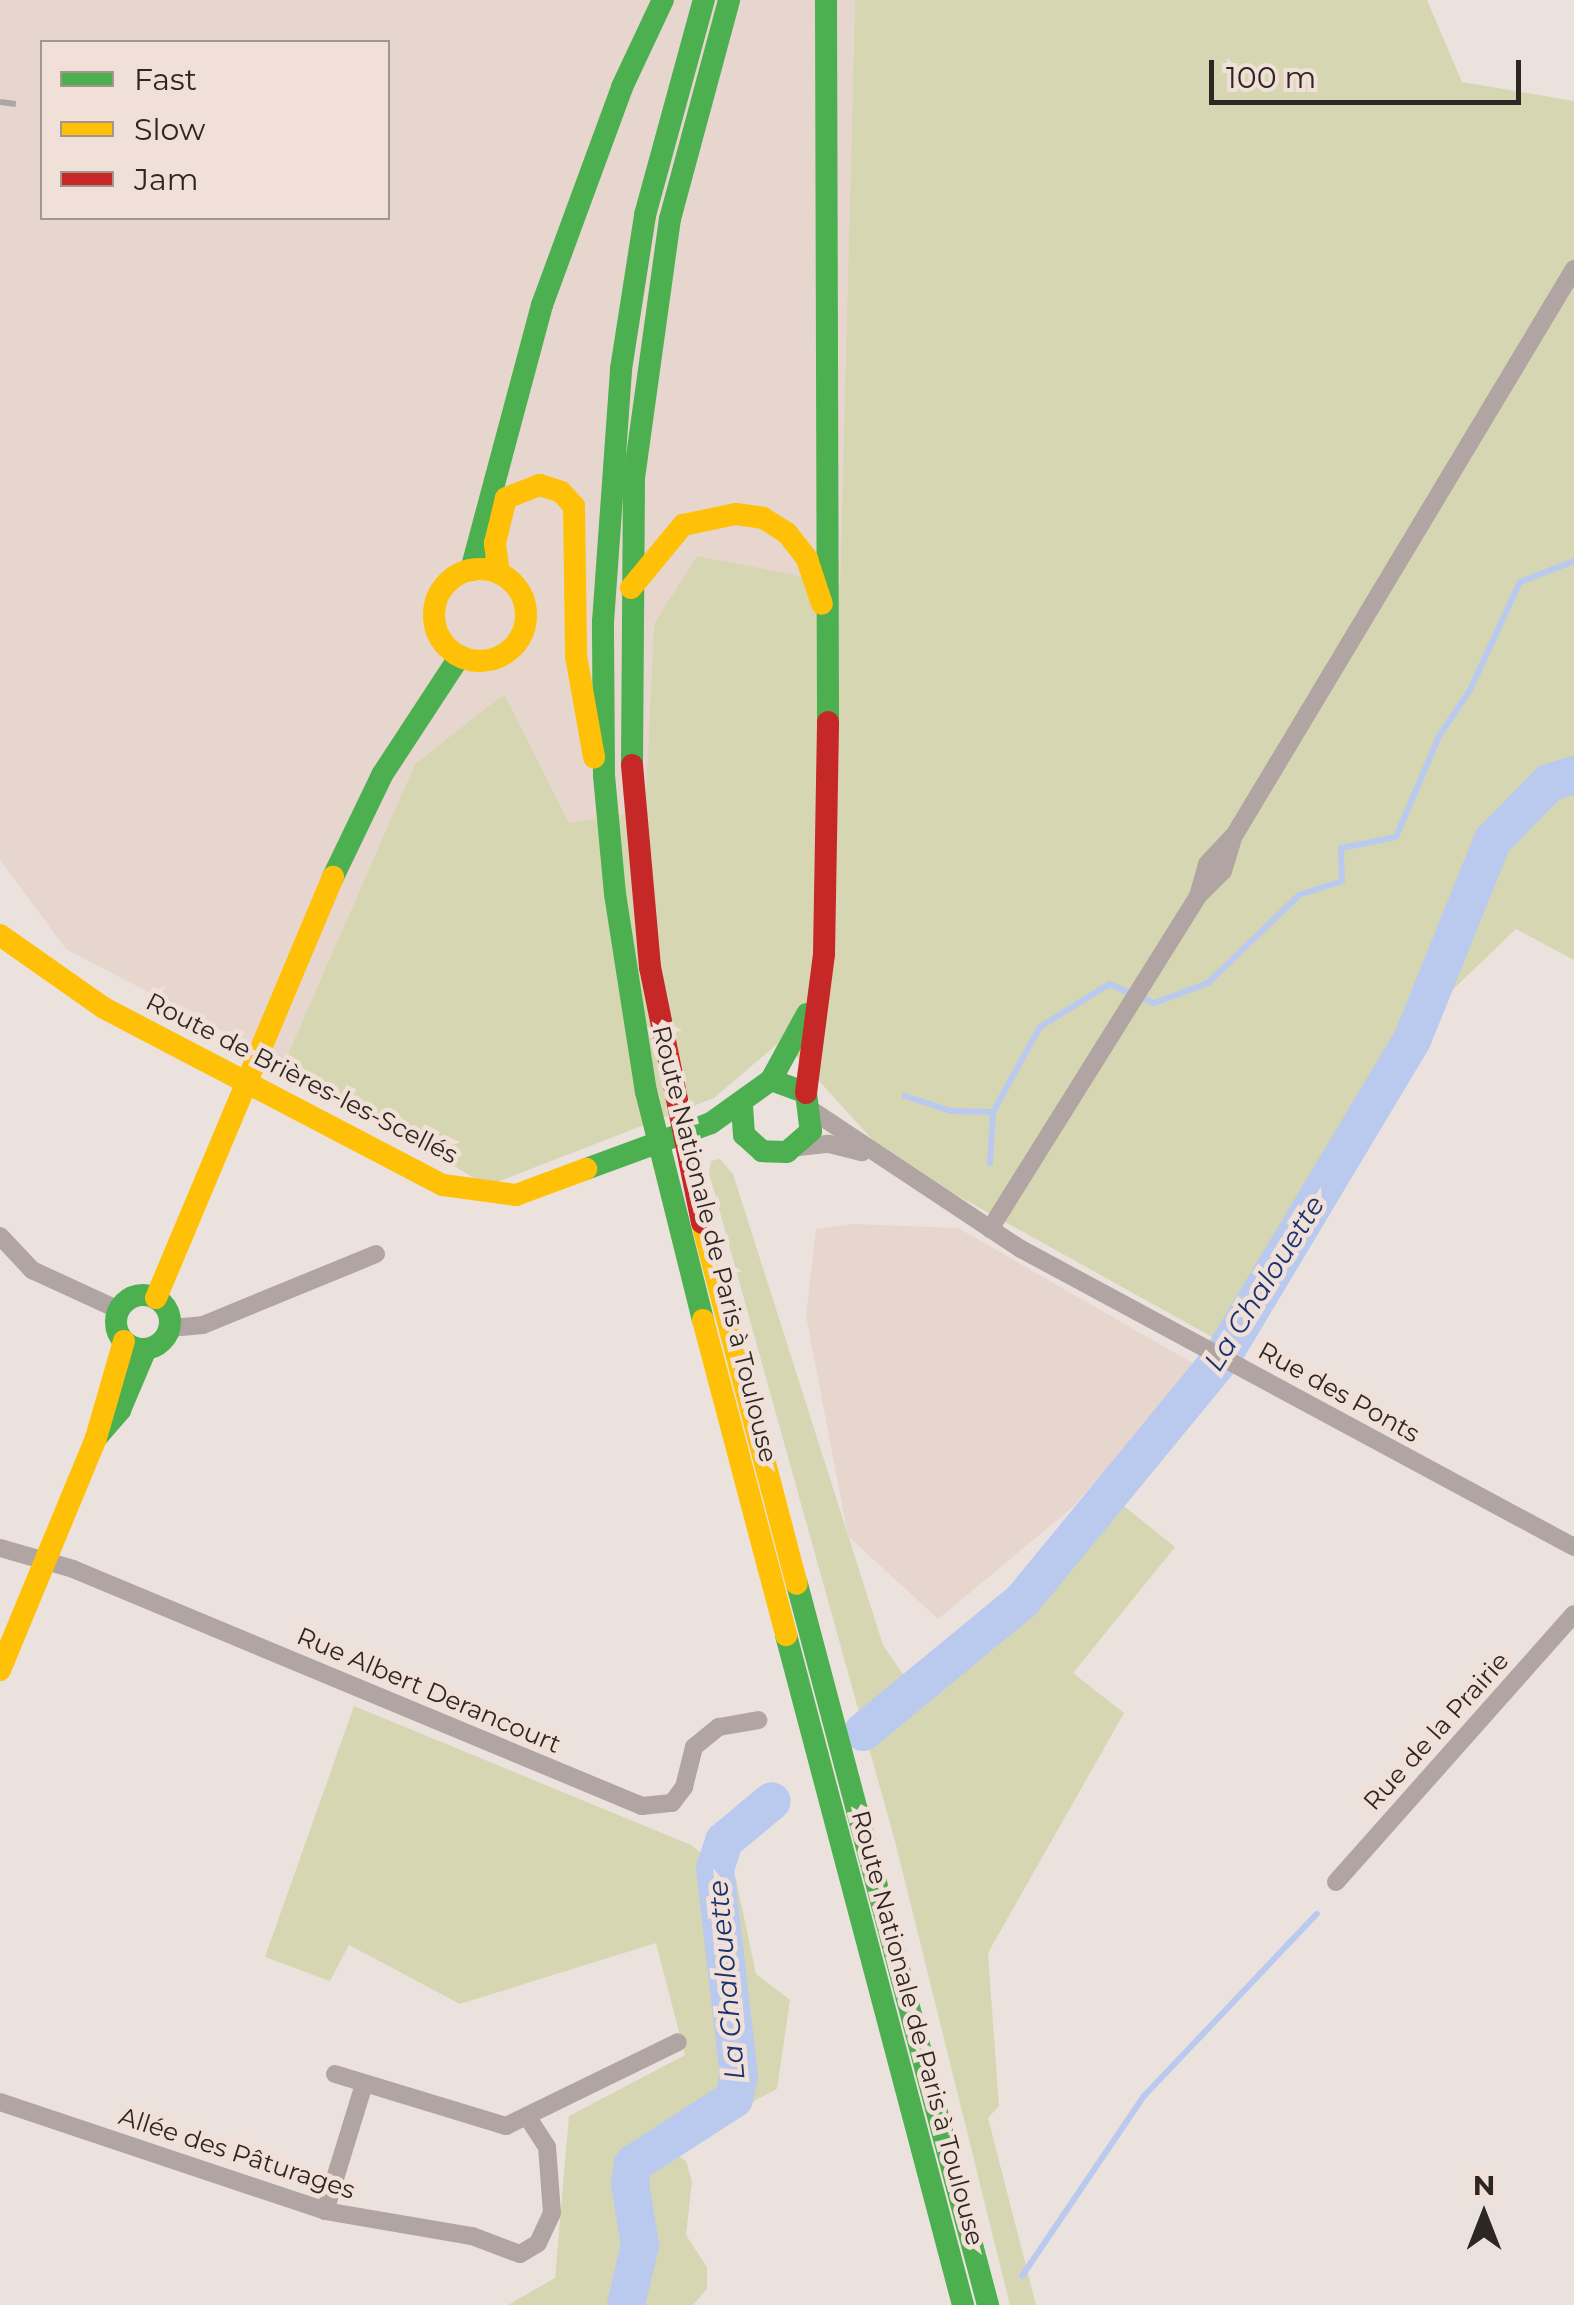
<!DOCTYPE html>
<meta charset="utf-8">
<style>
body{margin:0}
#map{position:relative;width:1574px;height:2305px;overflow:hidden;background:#ebe2dd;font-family:Montserrat,sans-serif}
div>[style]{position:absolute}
.built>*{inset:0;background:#e7d6cd}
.green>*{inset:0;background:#d6d6b3}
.stream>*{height:6px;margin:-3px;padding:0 3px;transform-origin:3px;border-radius:3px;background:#bacaef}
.river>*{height:38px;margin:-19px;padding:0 19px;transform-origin:19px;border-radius:19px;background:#bacaef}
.street>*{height:18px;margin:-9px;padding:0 9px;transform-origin:9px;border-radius:9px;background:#b0a5a3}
.fast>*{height:22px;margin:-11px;padding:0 11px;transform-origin:11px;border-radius:11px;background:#4caf50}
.fast>.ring{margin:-11px;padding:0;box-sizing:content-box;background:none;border:22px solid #4caf50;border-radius:50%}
.slow>*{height:22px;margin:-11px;padding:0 11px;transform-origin:11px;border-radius:11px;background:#ffc107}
.slow>.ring{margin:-11px;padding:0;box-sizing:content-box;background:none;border:22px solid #ffc107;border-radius:50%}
.jam>*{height:22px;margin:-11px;padding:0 11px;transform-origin:11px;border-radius:11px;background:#c62828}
.rail>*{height:6px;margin-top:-3px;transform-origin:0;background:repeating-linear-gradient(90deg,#aea6a2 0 18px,transparent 0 36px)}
span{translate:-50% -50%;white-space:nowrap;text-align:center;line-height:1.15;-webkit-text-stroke:9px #f1e0d7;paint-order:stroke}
.street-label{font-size:25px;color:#2d2723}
.water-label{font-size:28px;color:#193371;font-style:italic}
.legend{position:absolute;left:40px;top:40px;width:350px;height:180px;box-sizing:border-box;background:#f1e0d7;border:2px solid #a3968f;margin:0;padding:12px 18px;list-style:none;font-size:30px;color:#2d2723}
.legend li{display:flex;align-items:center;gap:20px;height:50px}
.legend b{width:50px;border:2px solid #a3968f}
.north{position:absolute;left:1434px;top:2165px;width:100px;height:100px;-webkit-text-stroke:8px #f1e0d7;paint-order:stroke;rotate:0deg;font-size:28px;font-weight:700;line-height:40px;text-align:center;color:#2d2723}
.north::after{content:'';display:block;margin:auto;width:35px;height:45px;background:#2d2723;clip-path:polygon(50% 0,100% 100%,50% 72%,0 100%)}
.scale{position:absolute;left:1209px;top:60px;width:312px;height:45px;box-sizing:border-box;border:5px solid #2d2723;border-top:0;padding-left:12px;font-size:30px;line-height:35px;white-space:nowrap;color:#2d2723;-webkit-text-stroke:8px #f1e0d7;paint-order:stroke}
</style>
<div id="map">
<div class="built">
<div style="clip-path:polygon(evenodd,0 0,855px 0,840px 585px,654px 625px,645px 811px,569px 823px,503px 695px,415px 764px,284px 1063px,66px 949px,0 860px,0 0,42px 42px,388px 42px,388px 218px,42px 218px,42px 42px)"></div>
<div style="clip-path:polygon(853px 1224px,958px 1228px,1196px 1365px,1073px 1507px,938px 1619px,848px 1536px,806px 1315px,816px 1229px)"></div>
</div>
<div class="green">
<div style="clip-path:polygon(855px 0,1427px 0,1462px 82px,1574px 101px,1574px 960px,1516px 929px,1422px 1019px,1214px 1338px,888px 1157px,782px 1040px,714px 1098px,487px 1186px,284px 1063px,415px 764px,504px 694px,569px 823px,645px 811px,654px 624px,697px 556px,840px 584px)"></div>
<div style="clip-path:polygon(720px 1159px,733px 1174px,883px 1645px,902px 1673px,959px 1675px,1100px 1487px,1175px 1547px,1073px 1673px,1124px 1713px,988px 1953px,999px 2106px,988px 2118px,1036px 2305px,1010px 2305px,896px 1845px,709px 1173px,711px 1161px)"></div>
<div style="clip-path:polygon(354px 1706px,691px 1845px,736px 1879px,756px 1974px,790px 2000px,777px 2089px,664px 2147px,686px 2161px,692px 2181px,686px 2235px,707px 2267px,707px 2289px,693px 2305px,508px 2305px,555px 2278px,569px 2116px,685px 2055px,656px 1943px,460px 2004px,349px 1945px,330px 1981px,265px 1957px)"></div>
</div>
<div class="stream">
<div style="left:905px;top:1096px;width:48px;rotate:18.1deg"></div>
<div style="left:951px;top:1111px;width:42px;rotate:1.4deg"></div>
<div style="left:990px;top:1163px;width:51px;rotate:-86.6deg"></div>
<div style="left:993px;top:1112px;width:97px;rotate:-61.1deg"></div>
<div style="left:1040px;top:1027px;width:81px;rotate:-31.9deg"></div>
<div style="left:1109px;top:984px;width:49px;rotate:22.9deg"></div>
<div style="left:1154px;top:1003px;width:58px;rotate:-20.3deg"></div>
<div style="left:1208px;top:983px;width:127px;rotate:-44deg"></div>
<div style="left:1299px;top:895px;width:45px;rotate:-18deg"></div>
<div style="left:1342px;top:881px;width:33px;rotate:-92deg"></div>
<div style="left:1341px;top:848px;width:56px;rotate:-11.3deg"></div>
<div style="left:1396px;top:837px;width:110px;rotate:-66.9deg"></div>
<div style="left:1439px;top:736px;width:55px;rotate:-56deg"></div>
<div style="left:1470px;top:690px;width:119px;rotate:-65.2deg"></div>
<div style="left:1520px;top:582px;width:58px;rotate:-21.3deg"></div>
<div style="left:1022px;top:2276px;width:217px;rotate:-55.9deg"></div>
<div style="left:1144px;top:2096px;width:251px;rotate:-46.5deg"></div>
</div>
<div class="river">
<div style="left:863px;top:1732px;width:206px;rotate:-39.5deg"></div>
<div style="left:1022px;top:1601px;width:313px;rotate:-50.6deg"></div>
<div style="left:1221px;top:1359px;width:372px;rotate:-59.1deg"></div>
<div style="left:1412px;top:1040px;width:216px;rotate:-68deg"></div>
<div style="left:1493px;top:840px;width:80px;rotate:-45.5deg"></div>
<div style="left:1549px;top:783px;width:26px;rotate:-18deg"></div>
<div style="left:626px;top:2305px;width:62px;rotate:-76.9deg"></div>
<div style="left:640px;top:2245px;width:63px;rotate:-99.2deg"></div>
<div style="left:630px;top:2183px;width:19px;rotate:-81deg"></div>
<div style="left:633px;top:2164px;width:120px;rotate:-32.8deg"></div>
<div style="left:734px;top:2099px;width:24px;rotate:-78deg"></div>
<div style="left:739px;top:2076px;width:208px;rotate:-96.6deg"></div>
<div style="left:715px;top:1869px;width:29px;rotate:-72deg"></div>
<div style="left:724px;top:1841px;width:62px;rotate:-39.8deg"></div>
</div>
<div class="street">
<div style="left:1198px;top:896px;width:33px;rotate:-74deg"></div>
<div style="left:1207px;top:864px;width:41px;rotate:-47deg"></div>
<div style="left:1235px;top:834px;width:659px;rotate:-59.04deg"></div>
<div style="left:813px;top:1111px;width:250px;rotate:33.6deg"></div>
<div style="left:1021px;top:1249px;width:628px;rotate:28.32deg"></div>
<div style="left:798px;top:1147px;width:31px;rotate:-6deg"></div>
<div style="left:829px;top:1144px;width:34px;rotate:14deg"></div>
<div style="left:990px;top:1229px;width:393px;rotate:-58deg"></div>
<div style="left:1198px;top:896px;width:35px;rotate:-45deg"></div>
<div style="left:1223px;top:871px;width:34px;rotate:-73deg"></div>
<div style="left:0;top:1236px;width:47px;rotate:46.7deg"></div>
<div style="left:32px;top:1270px;width:96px;rotate:24.7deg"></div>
<div style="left:170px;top:1328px;width:33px;rotate:-5deg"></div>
<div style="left:203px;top:1325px;width:187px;rotate:-22.3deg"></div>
<div style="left:0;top:1548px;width:76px;rotate:16deg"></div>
<div style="left:73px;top:1569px;width:616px;rotate:22.61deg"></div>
<div style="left:642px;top:1806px;width:30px;rotate:-6deg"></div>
<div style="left:672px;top:1803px;width:20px;rotate:-53deg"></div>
<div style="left:684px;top:1787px;width:41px;rotate:-76deg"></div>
<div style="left:694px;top:1747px;width:32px;rotate:-39deg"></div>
<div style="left:719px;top:1727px;width:40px;rotate:-10deg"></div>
<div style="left:1336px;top:1882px;width:358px;rotate:-48.4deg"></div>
<div style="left:335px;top:2074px;width:179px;rotate:16.9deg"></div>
<div style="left:506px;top:2126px;width:191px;rotate:-26deg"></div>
<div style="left:0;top:2102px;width:343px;rotate:18.5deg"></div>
<div style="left:325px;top:2211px;width:149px;rotate:9.7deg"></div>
<div style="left:472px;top:2236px;width:51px;rotate:20.6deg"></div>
<div style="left:520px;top:2254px;width:21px;rotate:-31deg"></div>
<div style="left:538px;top:2243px;width:33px;rotate:-65deg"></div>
<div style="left:552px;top:2213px;width:66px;rotate:-94.3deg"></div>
<div style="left:547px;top:2147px;width:37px;rotate:-123deg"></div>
<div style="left:325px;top:2211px;width:133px;rotate:-72.9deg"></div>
</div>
<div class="fast">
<div style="left:826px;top:0;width:722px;rotate:89.84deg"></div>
<div style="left:471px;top:570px;width:274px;rotate:-75deg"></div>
<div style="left:542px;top:305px;width:232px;rotate:-69.8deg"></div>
<div style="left:622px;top:87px;width:96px;rotate:-64.8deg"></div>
<div style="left:632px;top:765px;width:287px;rotate:-89.6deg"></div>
<div style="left:634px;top:478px;width:261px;rotate:-82.1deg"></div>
<div style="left:670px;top:219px;width:227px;rotate:-74.9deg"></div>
<div style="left:333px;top:877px;width:113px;rotate:-64.3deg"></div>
<div style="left:382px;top:775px;width:142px;rotate:-56.8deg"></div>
<div style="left:771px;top:1080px;width:75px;rotate:-61.4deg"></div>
<div style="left:586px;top:1169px;width:133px;rotate:-20.2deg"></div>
<div style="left:711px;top:1123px;width:74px;rotate:-35.6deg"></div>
<div style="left:771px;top:1080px;width:37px;rotate:20deg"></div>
<div style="left:806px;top:1093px;width:38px;rotate:83deg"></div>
<div style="left:811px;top:1131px;width:32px;rotate:139deg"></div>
<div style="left:787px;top:1152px;width:25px;rotate:-178deg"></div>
<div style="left:762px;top:1151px;width:24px;rotate:-138deg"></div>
<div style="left:744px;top:1135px;width:32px;rotate:-94deg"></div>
<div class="ring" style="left:116px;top:1295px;width:32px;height:32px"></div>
<div style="left:703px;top:1320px;width:235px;rotate:-104deg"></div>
<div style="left:646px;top:1092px;width:200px;rotate:-98.9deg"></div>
<div style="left:615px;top:894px;width:120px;rotate:-95.3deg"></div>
<div style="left:604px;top:775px;width:153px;rotate:-90.4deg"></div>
<div style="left:603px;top:622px;width:254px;rotate:-85.9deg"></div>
<div style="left:621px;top:369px;width:156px;rotate:-81.1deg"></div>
<div style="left:645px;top:215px;width:223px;rotate:-74.7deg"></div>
<div style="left:96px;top:1438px;width:37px;rotate:-49deg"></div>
<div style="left:120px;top:1410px;width:66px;rotate:-66.9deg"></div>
<div style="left:797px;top:1584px;width:746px;rotate:75.16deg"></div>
<div style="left:786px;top:1635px;width:693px;rotate:75.2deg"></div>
</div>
<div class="slow">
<div class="ring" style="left:434px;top:569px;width:70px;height:70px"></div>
<div style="left:499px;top:573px;width:30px;rotate:-98deg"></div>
<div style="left:495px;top:543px;width:46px;rotate:-76.3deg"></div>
<div style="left:506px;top:498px;width:36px;rotate:-21deg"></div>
<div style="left:540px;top:485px;width:22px;rotate:18deg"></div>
<div style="left:561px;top:492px;width:19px;rotate:47deg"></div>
<div style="left:574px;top:506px;width:150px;rotate:89.2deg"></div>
<div style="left:576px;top:656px;width:103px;rotate:79.9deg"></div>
<div style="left:631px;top:588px;width:82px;rotate:-50.5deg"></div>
<div style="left:683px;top:525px;width:54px;rotate:-11.7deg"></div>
<div style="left:736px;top:514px;width:27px;rotate:8deg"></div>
<div style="left:763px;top:518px;width:28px;rotate:32deg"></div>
<div style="left:787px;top:533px;width:33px;rotate:52deg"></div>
<div style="left:807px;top:559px;width:47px;rotate:71.6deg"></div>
<div style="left:0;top:935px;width:127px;rotate:35.1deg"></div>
<div style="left:104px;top:1008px;width:382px;rotate:27.6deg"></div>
<div style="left:443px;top:1185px;width:74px;rotate:7.8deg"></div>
<div style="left:516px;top:1195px;width:75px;rotate:-20.4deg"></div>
<div style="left:702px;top:1223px;width:373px;rotate:75.3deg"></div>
<div style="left:156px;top:1298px;width:457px;rotate:-67.2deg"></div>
<div style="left:703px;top:1320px;width:326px;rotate:75.2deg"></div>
<div style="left:0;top:1670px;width:251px;rotate:-67.5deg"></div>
<div style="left:96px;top:1438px;width:101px;rotate:-73.9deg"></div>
</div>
<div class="jam">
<div style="left:632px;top:765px;width:203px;rotate:84.9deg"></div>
<div style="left:650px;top:967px;width:261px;rotate:78.5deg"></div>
<div style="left:806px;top:1093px;width:140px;rotate:-82.6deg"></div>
<div style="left:824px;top:954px;width:232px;rotate:-89deg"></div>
</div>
<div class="rail">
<div style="left:0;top:102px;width:16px;rotate:7deg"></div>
</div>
<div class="street-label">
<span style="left:302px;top:1078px;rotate:27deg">Route de Brières-les-Scellés</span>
<span style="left:715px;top:1244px;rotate:76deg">Route Nationale de Paris à Toulouse</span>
<span style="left:1339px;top:1392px;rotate:29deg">Rue des Ponts</span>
<span style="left:429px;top:1690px;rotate:23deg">Rue Albert Derancourt</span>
<span style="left:1436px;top:1731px;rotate:-48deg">Rue de la Prairie</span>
<span style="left:918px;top:2028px;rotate:75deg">Route Nationale de Paris à Toulouse</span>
<span style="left:237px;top:2153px;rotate:18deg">Allée des Pâturages</span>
</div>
<div class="water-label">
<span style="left:1264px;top:1283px;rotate:-58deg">La Chalouette</span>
<span style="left:726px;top:1980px;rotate:-95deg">La Chalouette</span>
</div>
<ul class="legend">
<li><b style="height:12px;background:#4caf50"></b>Fast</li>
<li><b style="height:12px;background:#ffc107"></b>Slow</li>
<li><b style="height:12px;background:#c62828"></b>Jam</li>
</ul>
<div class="north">N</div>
<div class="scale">100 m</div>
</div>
